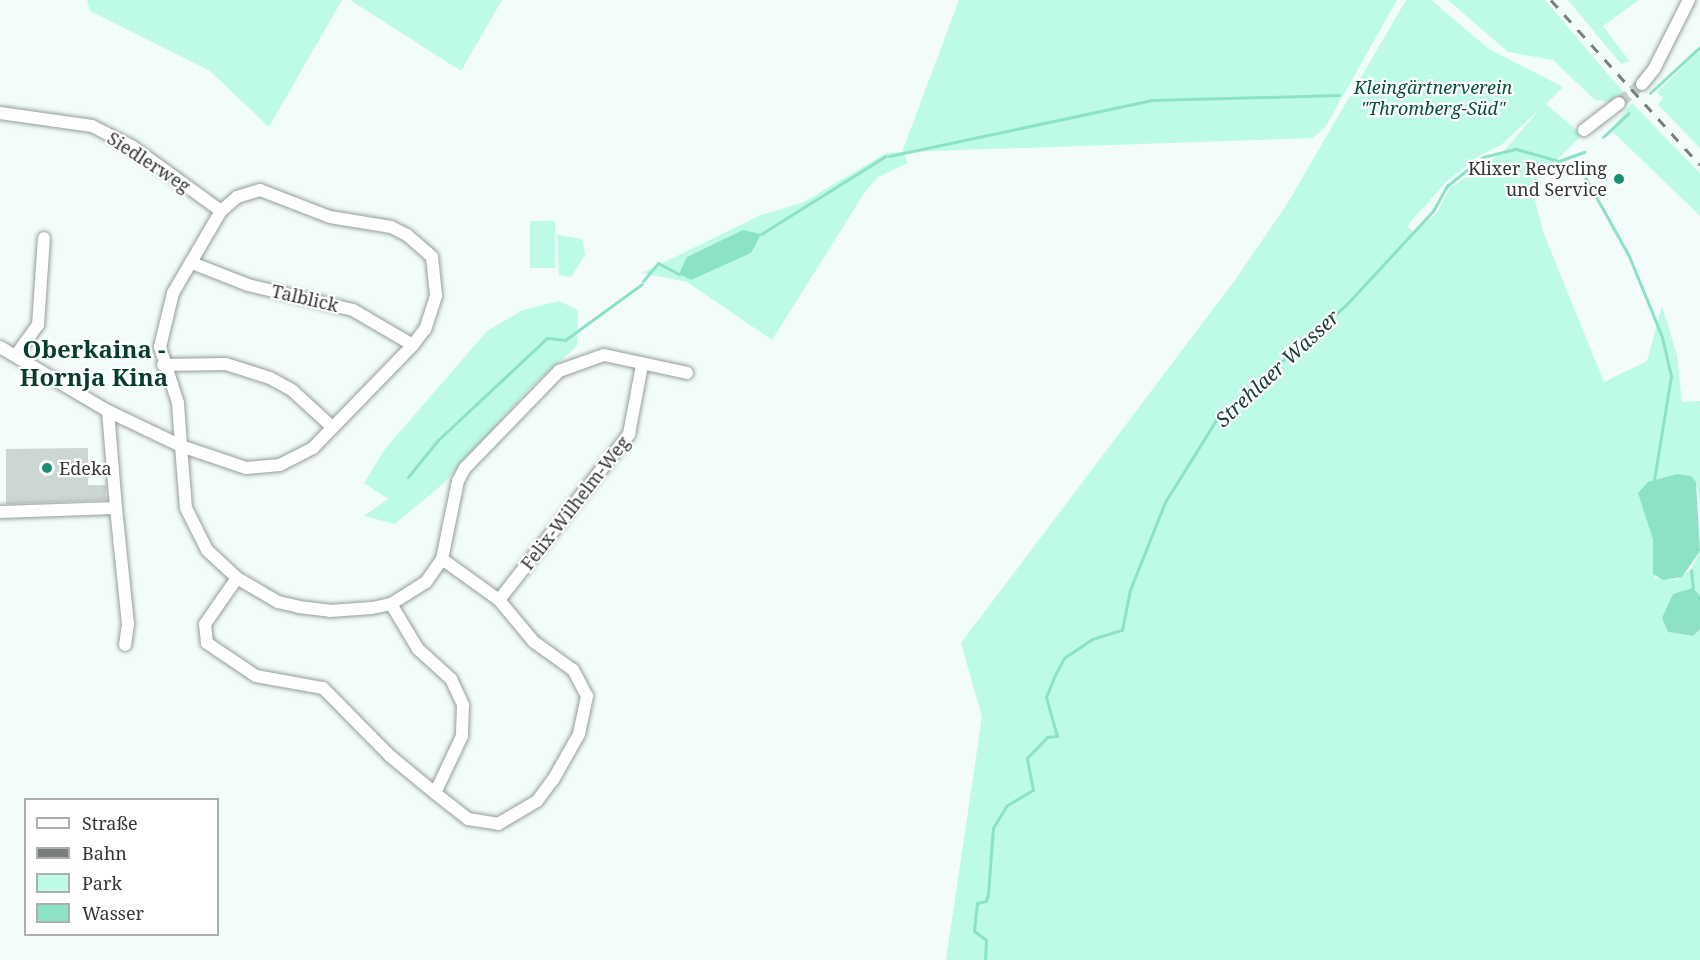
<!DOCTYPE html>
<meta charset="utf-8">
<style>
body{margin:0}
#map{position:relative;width:1700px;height:960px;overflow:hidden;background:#f2fcf8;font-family:"Noto Serif",serif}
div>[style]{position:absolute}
.green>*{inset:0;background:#befbe5;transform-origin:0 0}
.water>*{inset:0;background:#8ce2c6}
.stream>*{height:3px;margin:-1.5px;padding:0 1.5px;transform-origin:1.5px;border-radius:1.5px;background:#8ce2c6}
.building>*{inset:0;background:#ccd6d2}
.street-tunnel>*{height:12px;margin-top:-6px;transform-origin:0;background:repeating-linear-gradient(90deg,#ccd4d1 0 12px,transparent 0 18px)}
.roads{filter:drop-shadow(0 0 2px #959e9a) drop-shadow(0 0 2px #959e9a)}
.street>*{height:12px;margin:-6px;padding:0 6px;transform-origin:6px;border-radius:6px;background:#fff}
.rail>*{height:3px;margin-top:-1.5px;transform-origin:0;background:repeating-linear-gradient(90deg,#787e7c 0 10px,transparent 0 20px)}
.dots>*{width:16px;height:16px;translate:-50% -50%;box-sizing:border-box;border:3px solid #fff;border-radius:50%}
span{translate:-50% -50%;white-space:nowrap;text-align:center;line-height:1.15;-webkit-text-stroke:4.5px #fff;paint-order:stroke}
.park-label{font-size:18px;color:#03503e;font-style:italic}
.street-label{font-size:18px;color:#323634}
.poi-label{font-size:18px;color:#323634}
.right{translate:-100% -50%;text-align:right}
.left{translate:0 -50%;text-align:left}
.water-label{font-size:20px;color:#1a4136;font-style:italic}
.district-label{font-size:24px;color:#053d2f;font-weight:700}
.legend{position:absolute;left:24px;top:798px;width:195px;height:138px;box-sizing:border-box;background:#fff;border:2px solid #adafae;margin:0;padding:8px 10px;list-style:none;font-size:18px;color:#323634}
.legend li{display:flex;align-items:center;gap:12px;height:30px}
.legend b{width:30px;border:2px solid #adafae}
</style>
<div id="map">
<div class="green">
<div style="clip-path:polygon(87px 0,342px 0,269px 127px,210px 71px,90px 11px)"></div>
<div style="clip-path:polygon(350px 0,502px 0,461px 71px)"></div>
<div style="clip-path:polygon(evenodd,959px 0,1397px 0,1326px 126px,1313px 138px,903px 152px,908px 163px,878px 177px,865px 192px,772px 340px,687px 282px,642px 273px,761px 215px,804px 202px,886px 153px,902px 152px,959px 0,708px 248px,751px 253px,723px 263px,687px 257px,708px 248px)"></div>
<div style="clip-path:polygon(evenodd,1406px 0,1431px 0,1489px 49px,1563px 87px,1546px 104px,1582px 135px,1531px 186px,1544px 234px,1604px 382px,1647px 361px,1662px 306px,1677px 355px,1682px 402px,1700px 401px,1700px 501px,1696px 482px,1638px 493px,1653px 540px,1655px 578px,1675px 580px,1691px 570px,1700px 551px,1700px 596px,1668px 632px,1693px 636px,1700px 629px,1700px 960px,946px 960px,982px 717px,961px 643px,1235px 280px,1287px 204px,1406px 0,1540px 109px,1503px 152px,1450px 188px,1437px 213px,1413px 232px,1407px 226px,1446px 182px,1480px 155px,1501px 145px,1540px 109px)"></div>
<div style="clip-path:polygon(1448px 0,1545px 0,1623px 92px,1611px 102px,1595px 100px,1553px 60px,1508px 52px)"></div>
<div style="clip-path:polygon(1568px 0,1639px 0,1603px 26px,1629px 61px,1621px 64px)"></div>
<div style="clip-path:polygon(1700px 50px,1700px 148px,1658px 105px,1663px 98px,1657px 92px)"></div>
<div style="clip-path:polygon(1632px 103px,1700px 173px,1700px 216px,1611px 130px)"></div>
<div style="left:530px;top:221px;width:25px;height:47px"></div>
<div style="clip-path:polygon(557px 235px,582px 239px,585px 255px,571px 277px,559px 275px)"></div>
<div style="clip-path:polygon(559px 301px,578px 310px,577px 346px,530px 388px,444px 483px,395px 524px,364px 516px,388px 499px,364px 483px,385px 449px,487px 331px,523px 310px)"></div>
</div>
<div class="water">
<div style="clip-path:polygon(743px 230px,761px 234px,751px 253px,691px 280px,679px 274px,687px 257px)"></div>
<div style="clip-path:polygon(1677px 474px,1691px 476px,1696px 482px,1700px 551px,1682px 577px,1663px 580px,1653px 574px,1653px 540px,1638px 493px,1648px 482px)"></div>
<div style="clip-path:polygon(1693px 588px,1700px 596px,1700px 629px,1693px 636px,1668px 632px,1662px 618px,1673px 594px)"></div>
</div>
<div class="stream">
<div style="left:1650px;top:93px;width:68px;rotate:-42.6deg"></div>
<div style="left:1603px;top:137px;width:35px;rotate:-43deg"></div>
<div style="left:889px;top:156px;width:269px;rotate:-12deg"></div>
<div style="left:1152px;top:100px;width:187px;rotate:-1.5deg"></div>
<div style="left:1575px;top:159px;width:111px;rotate:60.9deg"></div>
<div style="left:1629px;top:256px;width:87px;rotate:67.8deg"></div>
<div style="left:1662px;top:337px;width:40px;rotate:77deg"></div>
<div style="left:1671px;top:376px;width:105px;rotate:99.3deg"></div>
<div style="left:761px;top:234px;width:147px;rotate:-32deg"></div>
<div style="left:643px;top:281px;width:23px;rotate:-50deg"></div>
<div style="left:658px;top:263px;width:24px;rotate:28deg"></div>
<div style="left:408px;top:477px;width:48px;rotate:-51deg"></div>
<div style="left:438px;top:440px;width:149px;rotate:-43.1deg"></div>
<div style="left:547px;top:338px;width:18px;rotate:6deg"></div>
<div style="left:565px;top:340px;width:95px;rotate:-36deg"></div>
<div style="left:1691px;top:570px;width:18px;rotate:84deg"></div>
<div style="left:985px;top:960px;width:20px;rotate:-87deg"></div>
<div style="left:986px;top:940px;width:15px;rotate:-143deg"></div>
<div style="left:974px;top:931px;width:28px;rotate:-84deg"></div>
<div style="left:977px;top:903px;width:9px;rotate:-13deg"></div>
<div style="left:986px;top:901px;width:7px;rotate:-74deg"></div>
<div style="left:988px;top:894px;width:66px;rotate:-85.7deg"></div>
<div style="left:993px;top:828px;width:26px;rotate:-59deg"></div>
<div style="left:1006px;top:806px;width:31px;rotate:-31deg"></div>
<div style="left:1033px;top:790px;width:33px;rotate:-101deg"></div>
<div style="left:1027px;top:758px;width:29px;rotate:-46deg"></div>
<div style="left:1047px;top:737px;width:10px;rotate:-6deg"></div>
<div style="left:1057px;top:736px;width:41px;rotate:-105.8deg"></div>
<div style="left:1046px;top:697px;width:24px;rotate:-68deg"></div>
<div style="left:1055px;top:675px;width:19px;rotate:-62deg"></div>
<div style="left:1064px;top:658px;width:34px;rotate:-34deg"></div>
<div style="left:1092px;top:639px;width:31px;rotate:-17deg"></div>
<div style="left:1122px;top:630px;width:41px;rotate:-78.7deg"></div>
<div style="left:1130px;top:590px;width:95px;rotate:-68.3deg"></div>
<div style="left:1165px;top:502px;width:100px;rotate:-58.1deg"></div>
<div style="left:1218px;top:417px;width:169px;rotate:-41.2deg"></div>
<div style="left:1345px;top:306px;width:129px;rotate:-47.2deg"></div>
<div style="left:1433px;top:211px;width:29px;rotate:-61deg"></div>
<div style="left:1447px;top:186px;width:46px;rotate:-38.9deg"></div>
<div style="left:1483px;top:157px;width:34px;rotate:-14deg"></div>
<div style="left:1516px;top:149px;width:45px;rotate:15.6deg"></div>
<div style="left:1559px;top:161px;width:27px;rotate:-20deg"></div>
</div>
<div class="building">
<div style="clip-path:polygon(88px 448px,88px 485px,106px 485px,106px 500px,6px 504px,6px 449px)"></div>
</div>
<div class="street-tunnel">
<div style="left:1619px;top:103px;width:30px;rotate:-40deg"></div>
</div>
<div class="roads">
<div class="street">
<div style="left:1642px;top:84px;width:19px;rotate:-51deg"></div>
<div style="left:1654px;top:69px;width:77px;rotate:-63.1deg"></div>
<div style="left:0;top:113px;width:93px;rotate:8deg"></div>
<div style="left:92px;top:126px;width:46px;rotate:27.1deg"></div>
<div style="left:133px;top:147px;width:109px;rotate:36deg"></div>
<div style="left:1584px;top:130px;width:44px;rotate:-37.6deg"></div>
<div style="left:260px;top:190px;width:75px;rotate:21.1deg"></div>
<div style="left:330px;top:217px;width:62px;rotate:9.3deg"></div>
<div style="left:391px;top:227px;width:18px;rotate:27deg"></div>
<div style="left:407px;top:235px;width:33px;rotate:41deg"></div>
<div style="left:432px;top:257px;width:39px;rotate:84deg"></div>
<div style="left:436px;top:296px;width:35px;rotate:108deg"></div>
<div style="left:425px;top:329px;width:20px;rotate:127deg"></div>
<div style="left:413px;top:345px;width:144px;rotate:134.2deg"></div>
<div style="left:313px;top:448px;width:37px;rotate:153deg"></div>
<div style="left:280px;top:465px;width:34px;rotate:175deg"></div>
<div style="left:246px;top:468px;width:69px;rotate:-161.3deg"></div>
<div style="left:181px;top:446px;width:43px;rotate:-94deg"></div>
<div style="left:178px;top:403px;width:59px;rotate:-107.8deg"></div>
<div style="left:160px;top:347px;width:56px;rotate:-76.5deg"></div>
<div style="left:173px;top:293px;width:95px;rotate:-59.7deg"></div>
<div style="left:221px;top:211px;width:21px;rotate:-41deg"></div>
<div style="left:237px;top:197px;width:24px;rotate:-17deg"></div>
<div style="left:192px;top:263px;width:60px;rotate:21.4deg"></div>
<div style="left:248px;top:285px;width:108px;rotate:13.4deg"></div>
<div style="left:353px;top:310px;width:69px;rotate:30.3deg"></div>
<div style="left:0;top:347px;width:126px;rotate:30.7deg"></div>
<div style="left:16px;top:355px;width:37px;rotate:-54deg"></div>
<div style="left:38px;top:325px;width:87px;rotate:-86.1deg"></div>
<div style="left:163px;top:365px;width:63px;rotate:-0.9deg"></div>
<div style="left:226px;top:364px;width:46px;rotate:17.7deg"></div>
<div style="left:270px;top:378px;width:26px;rotate:29deg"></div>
<div style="left:293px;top:391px;width:53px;rotate:42.7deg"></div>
<div style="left:116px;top:508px;width:117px;rotate:84.1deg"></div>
<div style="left:128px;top:624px;width:21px;rotate:98deg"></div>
<div style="left:0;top:512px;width:116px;rotate:-2deg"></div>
<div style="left:116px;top:508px;width:97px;rotate:-94.7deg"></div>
<div style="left:108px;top:411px;width:81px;rotate:25.6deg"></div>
<div style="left:181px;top:446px;width:62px;rotate:85.4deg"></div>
<div style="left:186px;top:508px;width:47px;rotate:63.4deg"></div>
<div style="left:207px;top:550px;width:41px;rotate:43deg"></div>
<div style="left:237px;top:578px;width:48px;rotate:30.3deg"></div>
<div style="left:278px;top:602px;width:22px;rotate:13deg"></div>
<div style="left:299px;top:607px;width:31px;rotate:7deg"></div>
<div style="left:330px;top:611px;width:42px;rotate:-4.1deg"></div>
<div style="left:372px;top:608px;width:19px;rotate:-12deg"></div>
<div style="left:391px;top:604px;width:41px;rotate:-32.2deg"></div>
<div style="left:426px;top:582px;width:28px;rotate:-55deg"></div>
<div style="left:442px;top:559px;width:80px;rotate:-78.4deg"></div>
<div style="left:458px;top:481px;width:15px;rotate:-62deg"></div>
<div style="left:465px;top:468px;width:135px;rotate:-45.9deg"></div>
<div style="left:559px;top:371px;width:48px;rotate:-19.6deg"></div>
<div style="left:604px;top:355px;width:85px;rotate:12.2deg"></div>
<div style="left:237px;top:578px;width:56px;rotate:124.8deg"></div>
<div style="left:205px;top:624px;width:19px;rotate:84deg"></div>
<div style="left:207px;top:643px;width:59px;rotate:34deg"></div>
<div style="left:256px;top:676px;width:68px;rotate:10.2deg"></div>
<div style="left:323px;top:688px;width:95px;rotate:45.4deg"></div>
<div style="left:390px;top:756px;width:58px;rotate:39.4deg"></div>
<div style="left:435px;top:793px;width:42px;rotate:38.2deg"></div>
<div style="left:468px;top:819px;width:30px;rotate:9deg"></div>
<div style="left:498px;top:824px;width:45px;rotate:-30.5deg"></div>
<div style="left:537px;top:801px;width:26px;rotate:-53deg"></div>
<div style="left:553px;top:780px;width:53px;rotate:-60.5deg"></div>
<div style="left:579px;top:734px;width:39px;rotate:-78deg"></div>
<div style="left:587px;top:696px;width:30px;rotate:-118deg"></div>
<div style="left:573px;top:670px;width:48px;rotate:-144.3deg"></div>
<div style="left:534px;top:642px;width:55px;rotate:-129.8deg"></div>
<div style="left:499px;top:600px;width:70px;rotate:-144.3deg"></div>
<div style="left:499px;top:600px;width:211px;rotate:-51.9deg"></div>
<div style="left:629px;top:434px;width:70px;rotate:-79.3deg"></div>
<div style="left:391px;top:604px;width:52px;rotate:59deg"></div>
<div style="left:418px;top:649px;width:45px;rotate:42.3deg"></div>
<div style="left:451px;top:679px;width:29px;rotate:65deg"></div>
<div style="left:463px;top:705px;width:31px;rotate:92deg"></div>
<div style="left:462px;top:736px;width:63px;rotate:115.3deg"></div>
</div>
</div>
<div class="rail">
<div style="left:1551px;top:0;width:222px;rotate:47.9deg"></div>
</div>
<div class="dots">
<div style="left:1619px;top:179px;background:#198f72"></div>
<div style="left:47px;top:468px;background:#198f72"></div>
</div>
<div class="park-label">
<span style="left:1433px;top:98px">Kleingärtnerverein<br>"Thromberg-Süd"</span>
</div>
<div class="street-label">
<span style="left:149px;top:162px;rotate:33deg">Siedlerweg</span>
<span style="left:305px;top:298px;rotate:13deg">Talblick</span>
<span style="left:575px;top:503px;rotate:-52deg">Felix-Wilhelm-Weg</span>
</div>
<div class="poi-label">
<span class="right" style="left:1607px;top:179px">Klixer Recycling<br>und Service</span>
<span class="left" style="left:59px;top:468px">Edeka</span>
</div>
<div class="water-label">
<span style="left:1277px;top:368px;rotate:-43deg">Strehlaer Wasser</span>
</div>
<div class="district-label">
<span style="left:94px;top:363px">Oberkaina -<br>Hornja Kina</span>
</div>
<ul class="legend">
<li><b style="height:8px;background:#fff"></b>Straße</li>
<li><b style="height:8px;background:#787e7c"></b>Bahn</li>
<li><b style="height:16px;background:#befbe5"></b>Park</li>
<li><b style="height:16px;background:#8ce2c6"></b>Wasser</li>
</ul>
</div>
